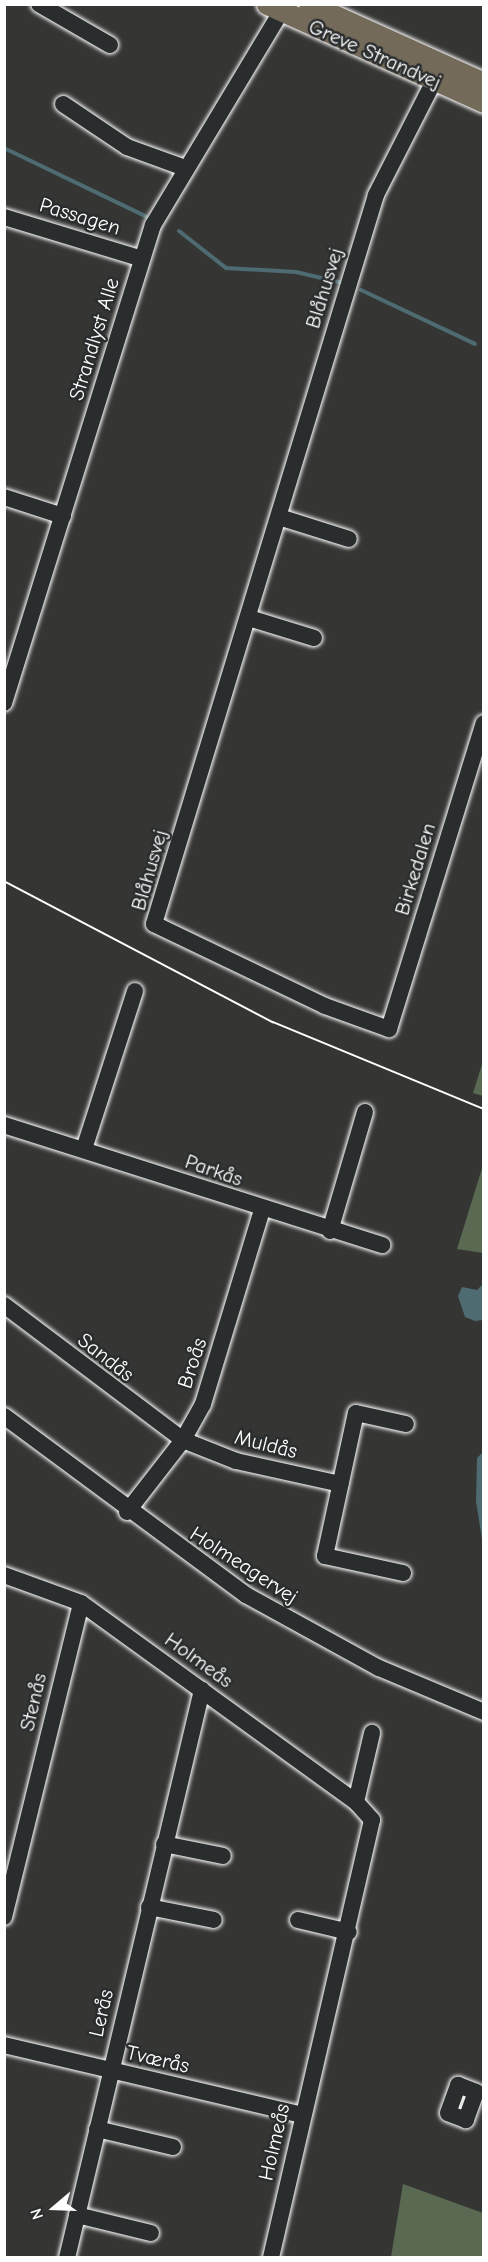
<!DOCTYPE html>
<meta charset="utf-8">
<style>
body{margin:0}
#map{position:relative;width:488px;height:2262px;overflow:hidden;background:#353634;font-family:"Comic Neue",sans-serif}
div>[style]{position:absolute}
.green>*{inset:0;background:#5a6952}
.water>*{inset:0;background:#4d6b71}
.stream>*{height:4px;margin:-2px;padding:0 2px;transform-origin:2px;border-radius:2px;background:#4d6b71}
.roads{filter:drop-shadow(0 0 2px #fff) drop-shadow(0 0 2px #fff)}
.minor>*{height:16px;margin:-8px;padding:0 8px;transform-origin:8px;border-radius:8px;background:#2a2d2e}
.major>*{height:21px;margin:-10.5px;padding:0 10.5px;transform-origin:10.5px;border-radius:10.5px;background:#746a5a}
.tram>*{height:1.5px;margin:-0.75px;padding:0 0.75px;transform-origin:0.75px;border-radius:0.75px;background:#fff}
span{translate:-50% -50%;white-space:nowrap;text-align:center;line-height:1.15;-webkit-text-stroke:5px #2a2d2e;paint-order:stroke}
.street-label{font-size:21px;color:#fff}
.frame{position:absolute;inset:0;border:6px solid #fff;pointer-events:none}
.north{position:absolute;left:24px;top:2178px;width:60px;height:60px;-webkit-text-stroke:4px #2a2d2e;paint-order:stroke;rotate:251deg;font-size:16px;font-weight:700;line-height:24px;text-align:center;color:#fff}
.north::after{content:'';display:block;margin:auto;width:21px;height:27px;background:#fff;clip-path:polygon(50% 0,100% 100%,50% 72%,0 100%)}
</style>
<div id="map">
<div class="green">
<div style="clip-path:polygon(483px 1061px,483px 1096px,473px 1093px)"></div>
<div style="clip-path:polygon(483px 1165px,483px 1253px,457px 1249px)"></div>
<div style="clip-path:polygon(403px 2184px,483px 2213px,483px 2257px,391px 2257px)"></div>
</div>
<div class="water">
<div style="clip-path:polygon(483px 1284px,483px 1320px,475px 1321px,465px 1317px,458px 1296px,462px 1287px,477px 1290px)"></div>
<div style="clip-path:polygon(483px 1452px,483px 1546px,476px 1501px,477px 1458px)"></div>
</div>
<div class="stream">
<div style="left:4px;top:148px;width:157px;rotate:25.7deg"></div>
<div style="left:179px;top:231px;width:60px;rotate:38.2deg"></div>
<div style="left:226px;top:268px;width:70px;rotate:3.3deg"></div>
<div style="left:296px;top:272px;width:44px;rotate:13.1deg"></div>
<div style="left:361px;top:290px;width:126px;rotate:25.3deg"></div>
</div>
<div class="roads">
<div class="minor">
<div style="left:39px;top:4px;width:82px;rotate:30deg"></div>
<div style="left:434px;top:81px;width:128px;rotate:117deg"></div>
<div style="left:376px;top:195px;width:762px;rotate:106.94deg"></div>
<div style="left:154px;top:924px;width:190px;rotate:25.6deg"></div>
<div style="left:325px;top:1006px;width:68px;rotate:19.8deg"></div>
<div style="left:389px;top:1029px;width:320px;rotate:-72.8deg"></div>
<div style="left:63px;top:104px;width:77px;rotate:33.9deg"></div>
<div style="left:127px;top:147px;width:62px;rotate:19.9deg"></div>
<div style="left:4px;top:217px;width:144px;rotate:16.9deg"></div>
<div style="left:4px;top:497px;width:62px;rotate:17.9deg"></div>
<div style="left:279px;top:517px;width:73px;rotate:17.4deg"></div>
<div style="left:249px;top:618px;width:68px;rotate:17.1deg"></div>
<div style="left:4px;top:703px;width:501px;rotate:-72.69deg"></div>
<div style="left:153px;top:225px;width:249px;rotate:-59deg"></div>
<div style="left:4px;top:1125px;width:397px;rotate:17.6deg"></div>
<div style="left:84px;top:1149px;width:166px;rotate:-72.1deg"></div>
<div style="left:330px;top:1231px;width:124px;rotate:-73.6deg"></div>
<div style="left:4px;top:1305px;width:224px;rotate:37deg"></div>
<div style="left:183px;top:1440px;width:57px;rotate:21.6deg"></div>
<div style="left:236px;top:1461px;width:107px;rotate:12.4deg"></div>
<div style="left:4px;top:1416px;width:301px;rotate:36.5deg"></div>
<div style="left:246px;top:1595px;width:152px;rotate:28.8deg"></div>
<div style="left:379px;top:1668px;width:114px;rotate:22.7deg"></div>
<div style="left:127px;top:1512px;width:91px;rotate:-52.1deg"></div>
<div style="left:183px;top:1440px;width:41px;rotate:-60.9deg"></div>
<div style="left:203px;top:1404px;width:203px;rotate:-73.1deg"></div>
<div style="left:403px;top:1573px;width:80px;rotate:-167.7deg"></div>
<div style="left:325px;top:1556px;width:146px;rotate:-77.8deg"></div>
<div style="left:356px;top:1413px;width:51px;rotate:12.4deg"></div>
<div style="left:4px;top:1575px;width:82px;rotate:20deg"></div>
<div style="left:81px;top:1603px;width:339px;rotate:35.9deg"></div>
<div style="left:356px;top:1802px;width:24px;rotate:48deg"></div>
<div style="left:372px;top:1820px;width:449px;rotate:103deg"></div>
<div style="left:356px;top:1802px;width:71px;rotate:-76.9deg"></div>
<div style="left:164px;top:1844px;width:60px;rotate:11.5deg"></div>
<div style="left:149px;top:1907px;width:66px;rotate:11.3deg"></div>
<div style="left:4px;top:1917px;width:323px;rotate:-76.2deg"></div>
<div style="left:298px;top:1920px;width:52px;rotate:13.2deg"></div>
<div style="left:4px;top:2045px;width:307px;rotate:13.2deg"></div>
<div style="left:458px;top:2085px;width:19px;rotate:21deg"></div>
<div style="left:476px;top:2092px;width:30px;rotate:110deg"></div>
<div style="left:466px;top:2120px;width:19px;rotate:-159deg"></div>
<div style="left:448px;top:2113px;width:30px;rotate:-70deg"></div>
<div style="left:97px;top:2129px;width:78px;rotate:13.3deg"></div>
<div style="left:77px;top:2215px;width:76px;rotate:13.7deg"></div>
<div style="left:67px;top:2258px;width:584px;rotate:-76.63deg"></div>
</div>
<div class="major">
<div style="left:267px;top:4px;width:238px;rotate:24.3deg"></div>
<div style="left:309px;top:4px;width:192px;rotate:24.3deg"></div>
</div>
</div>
<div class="tram">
<div style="left:4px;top:881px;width:304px;rotate:27.7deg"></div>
<div style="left:273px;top:1022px;width:228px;rotate:22.4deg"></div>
</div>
<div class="street-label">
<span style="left:375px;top:54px;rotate:24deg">Greve Strandvej</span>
<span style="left:80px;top:216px;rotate:17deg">Passagen</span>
<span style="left:324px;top:288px;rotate:-73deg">Blåhusvej</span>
<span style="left:94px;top:339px;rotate:-73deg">Strandlyst Alle</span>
<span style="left:415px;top:869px;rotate:-73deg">Birkedalen</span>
<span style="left:149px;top:870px;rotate:-74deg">Blåhusvej</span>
<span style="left:214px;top:1170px;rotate:19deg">Parkås</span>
<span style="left:106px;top:1357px;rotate:38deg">Sandås</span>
<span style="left:192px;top:1363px;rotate:-72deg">Broås</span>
<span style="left:266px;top:1444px;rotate:14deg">Muldås</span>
<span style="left:244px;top:1565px;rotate:33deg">Holmeagervej</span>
<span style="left:199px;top:1660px;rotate:36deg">Holmeås</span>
<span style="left:33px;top:1702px;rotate:-77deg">Stenås</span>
<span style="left:101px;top:2013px;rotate:-77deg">Lerås</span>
<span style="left:158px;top:2059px;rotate:13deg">Tværås</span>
<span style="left:274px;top:2142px;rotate:-77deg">Holmeås</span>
</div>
<div class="frame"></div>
<div class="north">N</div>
</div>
